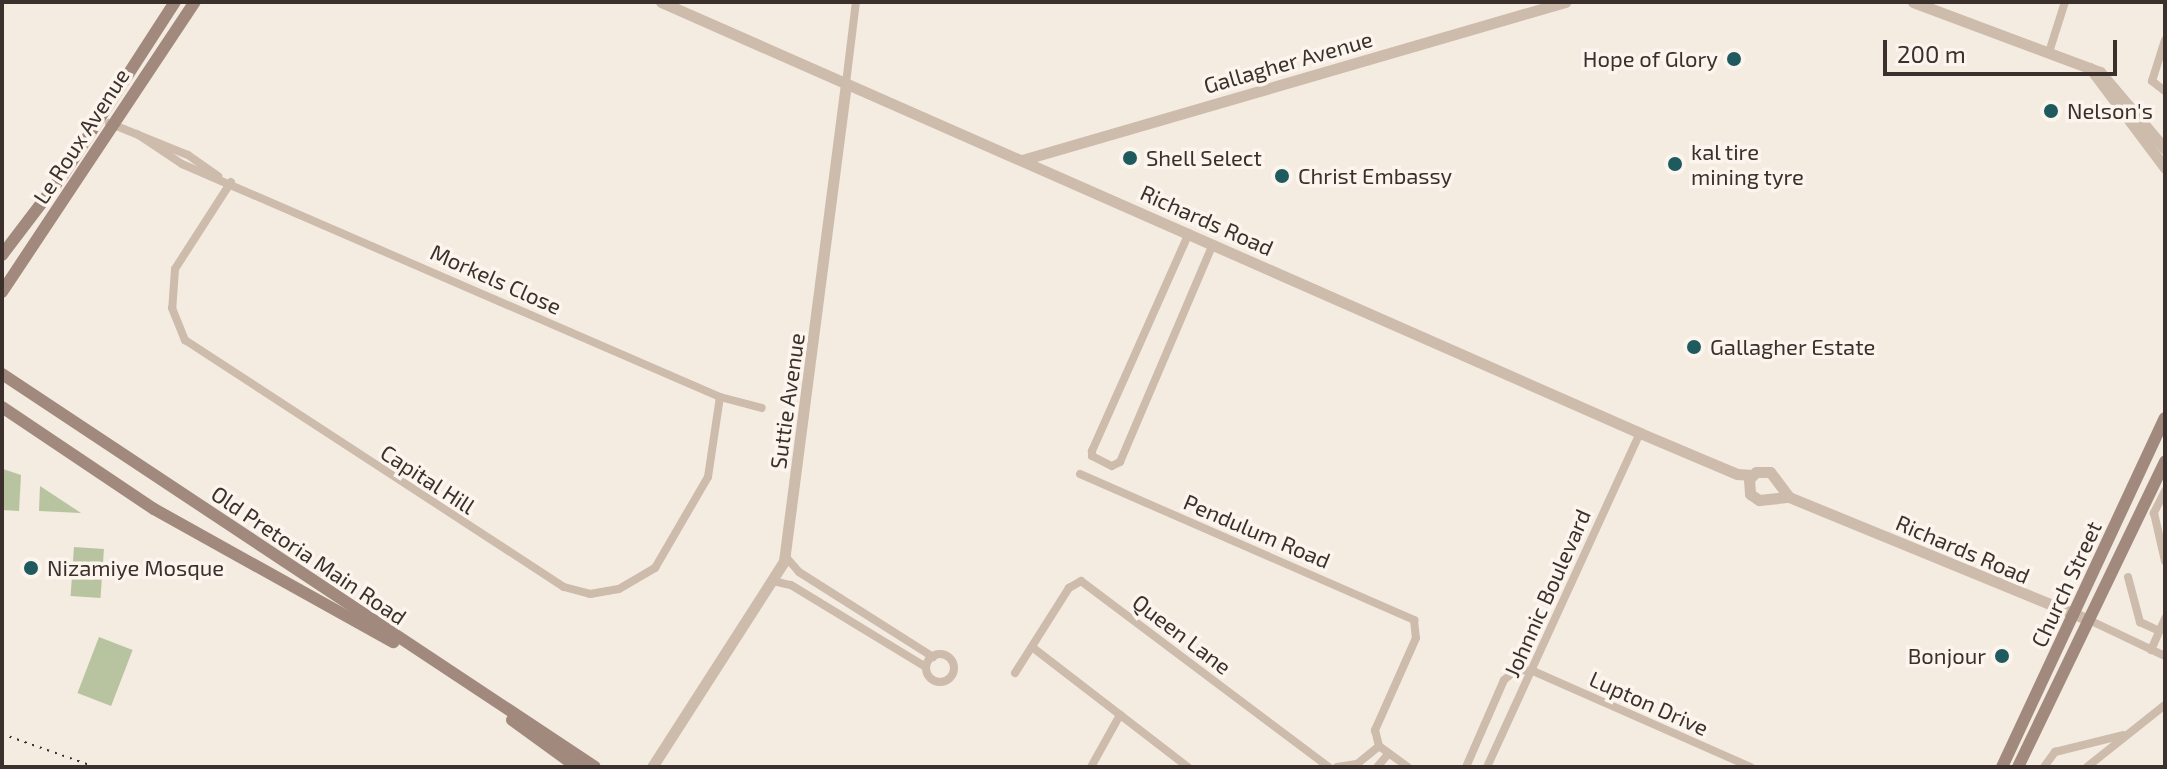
<!DOCTYPE html>
<style>
body{margin:0}
#map{position:relative;width:2167px;height:769px;overflow:hidden;background:#f4ebe1;font-family:"Exo 2",sans-serif}
div>[style]{position:absolute}
.green>*{inset:0;background:#b8c4a0;transform-origin:0 0}
.minor>*{height:8px;margin:-4px;padding:0 4px;transform-origin:4px;border-radius:4px;background:#cdbbac}
.minor>.ring{margin:-4px;padding:0;box-sizing:content-box;background:none;border:8px solid #cdbbac;border-radius:50%}
.tertiary>*{height:11px;margin:-5.5px;padding:0 5.5px;transform-origin:5.5px;border-radius:5.5px;background:#cdbbac}
.secondary>*{height:12px;margin:-6px;padding:0 6px;transform-origin:6px;border-radius:6px;background:#a18a7d}
.rail>*{height:2px;margin-top:-1px;transform-origin:0;background:repeating-linear-gradient(90deg,#3b302b 0 2px,transparent 0 8px)}
.dots>*{width:22px;height:22px;translate:-50% -50%;box-sizing:border-box;border:4px solid #fbf5ee;border-radius:50%}
span{translate:-50% -50%;white-space:nowrap;text-align:center;line-height:1.15;-webkit-text-stroke:7px #fbf5ee;paint-order:stroke}
.poi-label{font-size:22px;color:#3b302b}
.right{translate:-100% -50%;text-align:right}
.left{translate:0 -50%;text-align:left}
.street-label{font-size:22px;color:#3b302b}
.frame{position:absolute;inset:0;border:4px solid #3b302b;pointer-events:none}
.scale{position:absolute;left:1883px;top:40px;width:234px;height:36px;box-sizing:border-box;border:4px solid #3b302b;border-top:0;padding-left:10px;font-size:24px;line-height:28px;white-space:nowrap;color:#3b302b;-webkit-text-stroke:6px #fbf5ee;paint-order:stroke}
</style>
<div id="map">
<div class="green">
<div style="clip-path:polygon(3px 469px,21px 475px,19px 511px,2px 510px)"></div>
<div style="clip-path:polygon(40px 486px,81px 513px,39px 511px)"></div>
<div style="left:74px;top:547px;width:30px;height:49px;rotate:4deg"></div>
<div style="left:99px;top:637px;width:36px;height:60px;rotate:21deg"></div>
</div>
<div class="minor">
<div style="left:2165px;top:40px;width:43px;rotate:107.6deg"></div>
<div style="left:2152px;top:81px;width:16px;rotate:38deg"></div>
<div style="left:2050px;top:49px;width:49px;rotate:-72.3deg"></div>
<div style="left:846px;top:83px;width:82px;rotate:-83deg"></div>
<div style="left:109px;top:123px;width:85px;rotate:22.1deg"></div>
<div style="left:188px;top:155px;width:37px;rotate:35deg"></div>
<div style="left:137px;top:134px;width:54px;rotate:33.7deg"></div>
<div style="left:182px;top:164px;width:586px;rotate:23.42deg"></div>
<div style="left:720px;top:397px;width:43px;rotate:14.7deg"></div>
<div style="left:231px;top:182px;width:103px;rotate:122.8deg"></div>
<div style="left:175px;top:269px;width:39px;rotate:94deg"></div>
<div style="left:172px;top:308px;width:35px;rotate:68deg"></div>
<div style="left:185px;top:340px;width:452px;rotate:33.1deg"></div>
<div style="left:564px;top:587px;width:27px;rotate:15deg"></div>
<div style="left:590px;top:594px;width:29px;rotate:-10deg"></div>
<div style="left:619px;top:589px;width:42px;rotate:-30.3deg"></div>
<div style="left:655px;top:568px;width:105px;rotate:-59.8deg"></div>
<div style="left:708px;top:477px;width:81px;rotate:-81.5deg"></div>
<div style="left:1189px;top:233px;width:239px;rotate:114deg"></div>
<div style="left:1092px;top:451px;width:5px;rotate:90deg"></div>
<div style="left:1092px;top:456px;width:22px;rotate:27deg"></div>
<div style="left:1112px;top:466px;width:9px;rotate:-27deg"></div>
<div style="left:1120px;top:462px;width:237px;rotate:-66.9deg"></div>
<div style="left:1080px;top:474px;width:365px;rotate:23.6deg"></div>
<div style="left:1414px;top:620px;width:18px;rotate:84deg"></div>
<div style="left:1416px;top:638px;width:101px;rotate:114deg"></div>
<div style="left:1375px;top:730px;width:16px;rotate:76deg"></div>
<div style="left:1379px;top:746px;width:36px;rotate:36deg"></div>
<div style="left:2165px;top:491px;width:25px;rotate:117deg"></div>
<div style="left:2154px;top:513px;width:49px;rotate:77.1deg"></div>
<div style="left:786px;top:557px;width:20px;rotate:49deg"></div>
<div style="left:799px;top:572px;width:159px;rotate:32.4deg"></div>
<div style="left:2128px;top:577px;width:47px;rotate:75.1deg"></div>
<div style="left:2140px;top:622px;width:21px;rotate:25deg"></div>
<div style="left:773px;top:581px;width:18px;rotate:13deg"></div>
<div style="left:791px;top:585px;width:158px;rotate:31.3deg"></div>
<div style="left:2087px;top:619px;width:86px;rotate:25.4deg"></div>
<div style="left:1032px;top:647px;width:197px;rotate:37.6deg"></div>
<div style="left:2151px;top:650px;width:35px;rotate:-66deg"></div>
<div class="ring" style="left:926px;top:654px;width:20px;height:20px"></div>
<div style="left:1015px;top:673px;width:101px;rotate:-57.6deg"></div>
<div style="left:1069px;top:588px;width:14px;rotate:-30deg"></div>
<div style="left:1081px;top:581px;width:310px;rotate:36.9deg"></div>
<div style="left:1091px;top:767px;width:60px;rotate:-60.9deg"></div>
<div style="left:1337px;top:767px;width:20px;rotate:-9deg"></div>
<div style="left:1357px;top:764px;width:28px;rotate:-39deg"></div>
<div style="left:1377px;top:767px;width:18px;rotate:-49deg"></div>
<div style="left:1466px;top:767px;width:95px;rotate:-66.4deg"></div>
<div style="left:1504px;top:680px;width:16px;rotate:-40deg"></div>
<div style="left:1516px;top:670px;width:17px;rotate:3deg"></div>
<div style="left:1533px;top:671px;width:238px;rotate:23.8deg"></div>
<div style="left:1487px;top:767px;width:367px;rotate:-65.4deg"></div>
<div style="left:2044px;top:767px;width:19px;rotate:-54deg"></div>
<div style="left:2055px;top:752px;width:70px;rotate:-14deg"></div>
<div style="left:2087px;top:767px;width:100px;rotate:-38.5deg"></div>
</div>
<div class="tertiary">
<div style="left:661px;top:2px;width:1070px;rotate:23.76deg"></div>
<div style="left:1640px;top:433px;width:105px;rotate:22.9deg"></div>
<div style="left:1737px;top:474px;width:15px;rotate:4deg"></div>
<div style="left:1913px;top:2px;width:200px;rotate:20.5deg"></div>
<div style="left:2100px;top:72px;width:101px;rotate:49.8deg"></div>
<div style="left:2090px;top:68px;width:125px;rotate:53.1deg"></div>
<div style="left:1022px;top:160px;width:566px;rotate:-16.22deg"></div>
<div style="left:1789px;top:497px;width:31px;rotate:-127deg"></div>
<div style="left:1770px;top:472px;width:14px;rotate:180deg"></div>
<div style="left:1756px;top:472px;width:10px;rotate:135deg"></div>
<div style="left:1749px;top:479px;width:15px;rotate:86deg"></div>
<div style="left:1750px;top:494px;width:11px;rotate:34deg"></div>
<div style="left:1759px;top:500px;width:30px;rotate:-6deg"></div>
<div style="left:1789px;top:497px;width:322px;rotate:22.3deg"></div>
<div style="left:652px;top:767px;width:245px;rotate:-57.3deg"></div>
<div style="left:784px;top:561px;width:482px;rotate:-82.6deg"></div>
</div>
<div class="secondary">
<div style="left:2px;top:255px;width:101px;rotate:-52.7deg"></div>
<div style="left:63px;top:175px;width:206px;rotate:-57.1deg"></div>
<div style="left:2px;top:292px;width:348px;rotate:-56.4deg"></div>
<div style="left:2px;top:374px;width:711px;rotate:33.53deg"></div>
<div style="left:2px;top:407px;width:183px;rotate:33.9deg"></div>
<div style="left:154px;top:509px;width:274px;rotate:29.1deg"></div>
<div style="left:512px;top:720px;width:80px;rotate:35.9deg"></div>
<div style="left:2002px;top:767px;width:385px;rotate:-65deg"></div>
<div style="left:2018px;top:767px;width:339px;rotate:-64.3deg"></div>
</div>
<div class="rail">
<div style="left:2px;top:734px;width:99px;rotate:19.5deg"></div>
</div>
<div class="dots">
<div style="left:1734px;top:59px;background:#1f5a5e"></div>
<div style="left:2051px;top:111px;background:#1f5a5e"></div>
<div style="left:1130px;top:158px;background:#1f5a5e"></div>
<div style="left:1675px;top:164px;background:#1f5a5e"></div>
<div style="left:1282px;top:176px;background:#1f5a5e"></div>
<div style="left:1694px;top:347px;background:#1f5a5e"></div>
<div style="left:31px;top:568px;background:#1f5a5e"></div>
<div style="left:2002px;top:656px;background:#1f5a5e"></div>
</div>
<div class="poi-label">
<span class="right" style="left:1718px;top:59px">Hope of Glory</span>
<span class="left" style="left:2067px;top:111px">Nelson's</span>
<span class="left" style="left:1691px;top:164px">kal tire<br>mining tyre</span>
<span class="left" style="left:1146px;top:158px">Shell Select</span>
<span class="left" style="left:1298px;top:176px">Christ Embassy</span>
<span class="left" style="left:1710px;top:347px">Gallagher Estate</span>
<span class="left" style="left:47px;top:568px">Nizamiye Mosque</span>
<span class="right" style="left:1986px;top:656px">Bonjour</span>
</div>
<div class="street-label">
<span style="left:1288px;top:62px;rotate:-16deg">Gallagher Avenue</span>
<span style="left:81px;top:136px;rotate:-57deg">Le Roux Avenue</span>
<span style="left:1207px;top:220px;rotate:24deg">Richards Road</span>
<span style="left:496px;top:279px;rotate:24deg">Morkels Close</span>
<span style="left:787px;top:401px;rotate:-82deg">Suttie Avenue</span>
<span style="left:428px;top:479px;rotate:33deg">Capital Hill</span>
<span style="left:1257px;top:531px;rotate:23deg">Pendulum Road</span>
<span style="left:1963px;top:549px;rotate:23deg">Richards Road</span>
<span style="left:309px;top:555px;rotate:34deg">Old Pretoria Main Road</span>
<span style="left:2066px;top:584px;rotate:-65deg">Church Street</span>
<span style="left:1547px;top:593px;rotate:-66deg">Johnnic Boulevard</span>
<span style="left:1182px;top:634px;rotate:37deg">Queen Lane</span>
<span style="left:1649px;top:703px;rotate:24deg">Lupton Drive</span>
</div>
<div class="frame"></div>
<div class="scale">200 m</div>
</div>
